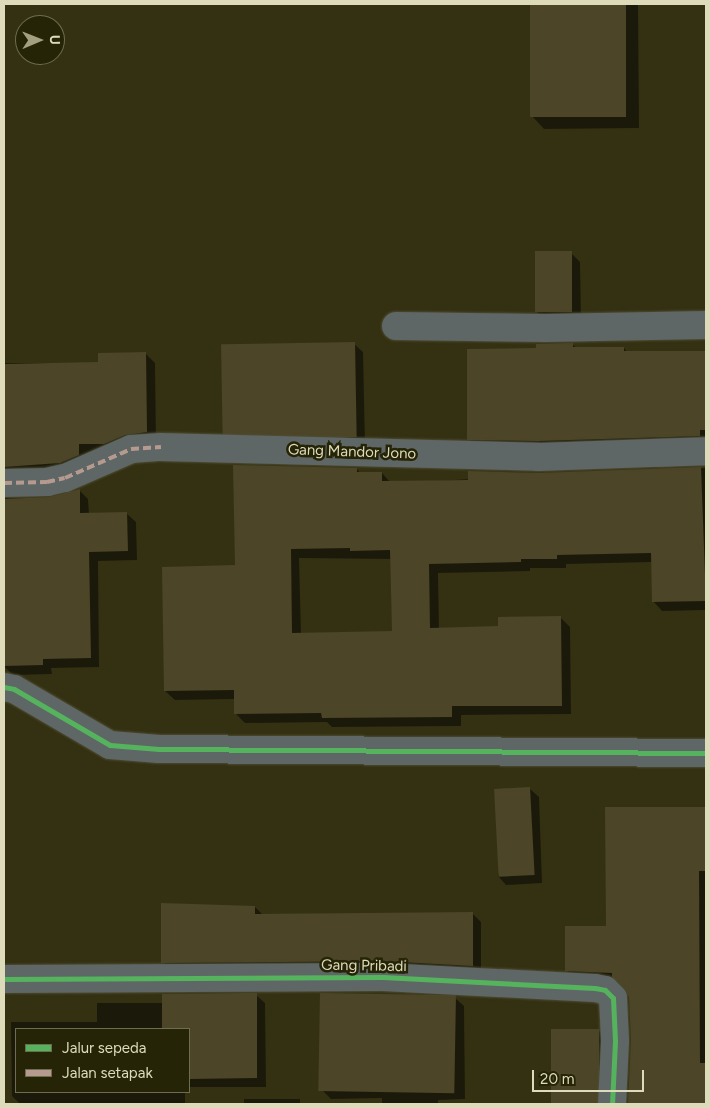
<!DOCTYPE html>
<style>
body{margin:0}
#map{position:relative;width:710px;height:1108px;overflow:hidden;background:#343113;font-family:Figtree,sans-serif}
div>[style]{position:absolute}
.shadow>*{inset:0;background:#0007;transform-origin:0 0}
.building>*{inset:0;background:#4c4527;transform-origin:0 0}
.roads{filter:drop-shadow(0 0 1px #504d34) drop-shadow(0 0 1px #504d34)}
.street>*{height:28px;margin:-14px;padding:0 14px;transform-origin:14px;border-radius:14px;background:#5e6765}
.quiet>*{height:4px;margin-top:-2px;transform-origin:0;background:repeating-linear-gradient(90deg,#b69a8f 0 8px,transparent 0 12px)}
.cycleway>*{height:5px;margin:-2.5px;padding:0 2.5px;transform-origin:2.5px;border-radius:2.5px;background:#56b35d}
span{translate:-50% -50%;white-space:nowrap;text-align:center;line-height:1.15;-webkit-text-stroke:5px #262407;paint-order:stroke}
.street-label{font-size:15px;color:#dddbba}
.frame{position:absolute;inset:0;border:5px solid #dddbba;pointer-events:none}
.legend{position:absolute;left:15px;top:1028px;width:175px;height:65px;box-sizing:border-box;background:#262407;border:1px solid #6f6d4f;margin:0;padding:6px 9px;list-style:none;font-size:15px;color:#dddbba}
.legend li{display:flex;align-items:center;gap:10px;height:25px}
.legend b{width:25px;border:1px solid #6f6d4f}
.north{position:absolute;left:15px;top:15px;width:50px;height:50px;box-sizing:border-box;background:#262407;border:1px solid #6f6d4f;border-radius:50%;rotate:89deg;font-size:14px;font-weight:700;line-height:20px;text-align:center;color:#dddbba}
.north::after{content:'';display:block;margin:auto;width:18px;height:22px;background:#a2a080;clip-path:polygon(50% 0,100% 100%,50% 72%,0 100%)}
.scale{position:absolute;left:532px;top:1070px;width:112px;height:22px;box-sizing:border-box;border:2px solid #dddbba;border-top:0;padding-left:6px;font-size:15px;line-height:18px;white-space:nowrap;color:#dddbba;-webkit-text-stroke:4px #262407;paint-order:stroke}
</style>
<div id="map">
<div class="shadow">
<div style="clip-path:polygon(531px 4px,638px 4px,639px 128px,544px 129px,532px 116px)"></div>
<div style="clip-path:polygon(571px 253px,580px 262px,581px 320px,546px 321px,537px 312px)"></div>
<div style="clip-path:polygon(354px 344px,363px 352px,365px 445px,233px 441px,224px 432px)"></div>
<div style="clip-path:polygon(572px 344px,576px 348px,624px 348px,628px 353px,706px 352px,706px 445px,478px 448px,469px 439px,537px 349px)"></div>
<div style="clip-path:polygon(145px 353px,155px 363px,156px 441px,88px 464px,4px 482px,4px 363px,99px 363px)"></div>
<div style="clip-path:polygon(evenodd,706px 468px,706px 610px,662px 611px,653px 601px,652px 562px,566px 564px,566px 568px,530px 568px,530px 571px,438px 573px,439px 629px,499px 628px,560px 617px,570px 627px,571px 714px,461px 715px,461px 726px,332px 727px,327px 722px,245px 723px,236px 714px,235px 699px,175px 700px,165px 691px,236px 567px,357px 469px,361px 474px,382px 473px,391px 483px,706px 468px,299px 558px,392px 559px,393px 632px,301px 634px,299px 558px)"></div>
<div style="clip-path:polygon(79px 490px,88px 499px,89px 514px,126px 513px,136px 522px,137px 560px,98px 561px,99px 667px,51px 668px,52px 674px,13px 675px,4px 666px,4px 498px,48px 499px)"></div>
<div style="clip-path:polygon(530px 789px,539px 797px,542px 883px,506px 885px,498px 876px)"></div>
<div style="clip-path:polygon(706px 808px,706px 1104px,629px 1104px,632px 1042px,630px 996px,621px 983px,578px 981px,566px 970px,607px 928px)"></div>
<div style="clip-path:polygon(255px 907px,263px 915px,472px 913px,481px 922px,481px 974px,171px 971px,163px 962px)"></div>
<div style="clip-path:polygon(256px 995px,265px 1003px,266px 1087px,189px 1087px,189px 1029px,16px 1029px,16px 1092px,185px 1092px,185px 1104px,20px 1104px,12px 1096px,11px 1022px,97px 1022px,97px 1003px,163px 1003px)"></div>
<div style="clip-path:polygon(455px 998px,464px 1006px,465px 1099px,438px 1100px,438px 1104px,382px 1104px,382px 1098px,331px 1099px,322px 1090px)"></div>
<div style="clip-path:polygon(598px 1030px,607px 1039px,605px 1104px,552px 1104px,553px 1031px)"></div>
<div style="left:244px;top:1099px;width:56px;height:5px"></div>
</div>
<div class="building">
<div style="left:530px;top:4px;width:96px;height:113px"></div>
<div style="left:572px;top:251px;width:61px;height:37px;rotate:90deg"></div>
<div style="left:355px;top:342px;width:95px;height:134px;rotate:89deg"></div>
<div style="clip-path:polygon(573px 343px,573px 347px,624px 347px,624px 351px,706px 351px,706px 430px,700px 430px,700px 436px,538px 441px,467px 440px,467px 349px,536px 348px,536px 344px)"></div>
<div style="clip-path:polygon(146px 352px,147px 432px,125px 435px,104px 444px,79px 444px,79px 455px,60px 463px,4px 467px,4px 364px,98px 362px,98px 353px)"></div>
<div style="clip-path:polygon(evenodd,233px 465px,357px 468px,357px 472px,382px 472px,382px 481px,468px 480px,468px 471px,539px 473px,701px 467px,706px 601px,652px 602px,651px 553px,557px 555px,557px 559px,521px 559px,521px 562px,429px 564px,430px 628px,498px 626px,498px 617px,561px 616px,562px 706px,452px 706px,452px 717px,322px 718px,321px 713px,234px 714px,234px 690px,164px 691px,162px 567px,235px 565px,233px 465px,350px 548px,350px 551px,390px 550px,392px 631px,292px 633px,291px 549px,350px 548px)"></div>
<div style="clip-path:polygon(80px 489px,80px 513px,127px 512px,128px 551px,89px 552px,91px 658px,43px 659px,43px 665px,4px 666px,4px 499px,50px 497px)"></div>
<div style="left:530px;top:787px;width:88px;height:36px;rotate:87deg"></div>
<div style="clip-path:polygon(605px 807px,706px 807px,706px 871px,699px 871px,700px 1063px,706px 1063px,706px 1104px,628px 1104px,631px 1040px,629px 997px,624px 988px,612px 977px,612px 973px,565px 971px,565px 926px,606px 926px)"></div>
<div style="clip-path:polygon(161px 903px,255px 906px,255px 914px,473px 912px,473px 966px,383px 961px,161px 963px)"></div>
<div style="clip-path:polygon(257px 993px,257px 1078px,189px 1079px,189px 1029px,162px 1029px,162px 994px)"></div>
<div style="left:320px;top:993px;width:136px;height:98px;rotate:1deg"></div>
<div style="left:551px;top:1029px;width:48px;height:75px"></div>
</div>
<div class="roads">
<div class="street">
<div style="left:396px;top:326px;width:149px;rotate:0.8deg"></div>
<div style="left:545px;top:328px;width:161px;rotate:-1.1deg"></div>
<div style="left:4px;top:483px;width:43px;rotate:-1.3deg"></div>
<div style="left:47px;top:482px;width:18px;rotate:-13deg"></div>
<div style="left:65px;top:478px;width:72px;rotate:-23.7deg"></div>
<div style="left:131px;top:449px;width:30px;rotate:-4deg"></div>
<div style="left:161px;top:447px;width:377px;rotate:1.5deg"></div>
<div style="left:538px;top:457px;width:168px;rotate:-2deg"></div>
<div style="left:4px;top:687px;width:10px;rotate:11deg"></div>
<div style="left:14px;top:689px;width:111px;rotate:30.3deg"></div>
<div style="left:110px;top:745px;width:49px;rotate:4.7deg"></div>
<div style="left:159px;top:749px;width:547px;rotate:0.42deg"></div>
<div style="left:4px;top:979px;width:379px;rotate:-0.3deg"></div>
<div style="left:383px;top:977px;width:212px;rotate:3deg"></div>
<div style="left:595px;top:988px;width:10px;rotate:11deg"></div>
<div style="left:605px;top:990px;width:11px;rotate:45deg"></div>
<div style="left:613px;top:998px;width:43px;rotate:87.3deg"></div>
<div style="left:615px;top:1041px;width:63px;rotate:92.7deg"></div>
</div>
</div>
<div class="quiet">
<div style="left:4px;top:483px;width:43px;rotate:-1.3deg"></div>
<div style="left:47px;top:482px;width:18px;rotate:-13deg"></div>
<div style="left:65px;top:478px;width:72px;rotate:-23.7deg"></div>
<div style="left:131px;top:449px;width:30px;rotate:-4deg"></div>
</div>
<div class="cycleway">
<div style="left:4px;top:687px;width:10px;rotate:11deg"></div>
<div style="left:14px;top:689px;width:111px;rotate:30.3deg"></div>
<div style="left:110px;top:745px;width:49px;rotate:4.7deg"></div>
<div style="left:159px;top:749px;width:547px;rotate:0.42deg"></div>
<div style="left:4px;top:979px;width:379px;rotate:-0.3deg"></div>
<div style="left:383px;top:977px;width:212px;rotate:3deg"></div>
<div style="left:595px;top:988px;width:10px;rotate:11deg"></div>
<div style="left:605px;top:990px;width:11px;rotate:45deg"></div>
<div style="left:613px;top:998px;width:43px;rotate:87.3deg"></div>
<div style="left:615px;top:1041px;width:63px;rotate:92.7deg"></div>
</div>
<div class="street-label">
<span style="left:352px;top:452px;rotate:2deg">Gang Mandor Jono</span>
<span style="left:364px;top:966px;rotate:1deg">Gang Pribadi</span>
</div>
<div class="frame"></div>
<ul class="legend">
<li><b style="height:6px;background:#56b35d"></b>Jalur sepeda</li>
<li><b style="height:6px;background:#b69a8f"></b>Jalan setapak</li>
</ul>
<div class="north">U</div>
<div class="scale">20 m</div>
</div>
